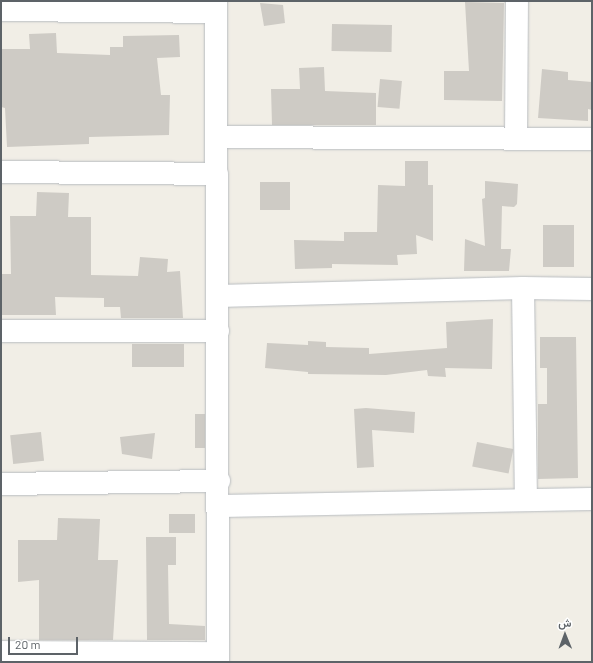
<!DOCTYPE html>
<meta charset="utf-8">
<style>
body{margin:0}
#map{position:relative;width:593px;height:663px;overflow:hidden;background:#f1eee6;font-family:Barlow,Vazirmatn,sans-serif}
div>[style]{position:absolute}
.building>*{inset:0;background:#cecbc5;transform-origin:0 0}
.roads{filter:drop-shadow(0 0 1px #b8bcc0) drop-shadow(0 0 1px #b8bcc0)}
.street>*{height:22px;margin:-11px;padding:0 11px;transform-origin:11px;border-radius:11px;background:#fff}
span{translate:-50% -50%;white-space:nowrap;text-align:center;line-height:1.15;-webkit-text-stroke:3px #fff;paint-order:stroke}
.frame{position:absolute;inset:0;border:2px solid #5d6368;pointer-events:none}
.north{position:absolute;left:545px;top:615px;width:40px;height:40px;-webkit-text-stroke:3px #fff;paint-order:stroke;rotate:359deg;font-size:11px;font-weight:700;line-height:16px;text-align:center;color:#5d6368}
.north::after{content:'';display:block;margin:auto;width:14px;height:18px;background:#5d6368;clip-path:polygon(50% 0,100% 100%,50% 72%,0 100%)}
.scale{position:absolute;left:8px;top:637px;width:70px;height:18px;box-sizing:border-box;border:2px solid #5d6368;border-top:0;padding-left:5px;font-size:12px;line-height:14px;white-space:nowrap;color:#5d6368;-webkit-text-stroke:3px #fff;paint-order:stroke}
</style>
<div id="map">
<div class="building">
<div style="clip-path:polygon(465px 2px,504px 3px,502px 101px,444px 100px,444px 71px,469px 71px)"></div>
<div style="clip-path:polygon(260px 3px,283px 5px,285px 23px,264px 26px)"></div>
<div style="left:332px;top:24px;width:60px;height:27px;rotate:1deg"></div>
<div style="clip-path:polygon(56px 33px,57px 53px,110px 55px,110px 47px,123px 47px,123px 36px,179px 35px,180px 57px,157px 58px,161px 95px,170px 95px,169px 135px,89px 137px,89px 144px,7px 147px,5px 108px,1px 107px,1px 49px,30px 49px,29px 34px)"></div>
<div style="clip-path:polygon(324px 67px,325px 91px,376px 93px,376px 125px,272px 125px,271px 89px,300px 89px,299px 68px)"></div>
<div style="clip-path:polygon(542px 69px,568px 72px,568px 80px,592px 82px,592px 110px,588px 109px,588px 121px,538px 118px)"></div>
<div style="left:380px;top:79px;width:22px;height:28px;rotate:5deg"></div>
<div style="clip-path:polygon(405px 161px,428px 161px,428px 185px,433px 185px,433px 241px,416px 235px,417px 254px,397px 255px,398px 265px,332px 264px,332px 268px,295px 269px,294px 240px,344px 241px,344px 232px,377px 232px,378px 185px,405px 186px)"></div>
<div style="clip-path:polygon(485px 181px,518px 184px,517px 204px,514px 207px,502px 206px,501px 249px,511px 249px,509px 271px,464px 271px,465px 239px,485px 246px,482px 199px,485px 198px)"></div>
<div style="left:260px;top:182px;width:30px;height:28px"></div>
<div style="clip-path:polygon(37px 192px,69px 193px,68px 217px,91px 217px,91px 275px,138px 276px,140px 257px,168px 259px,167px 272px,180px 271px,183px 318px,121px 318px,120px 307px,104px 307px,104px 298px,55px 297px,56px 315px,1px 315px,1px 274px,11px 274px,10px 216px,36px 216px)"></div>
<div style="left:574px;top:225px;width:42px;height:31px;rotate:90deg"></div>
<div style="clip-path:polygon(493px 319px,492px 369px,445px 368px,446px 377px,428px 376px,427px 370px,386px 375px,308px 374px,308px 372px,265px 368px,267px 343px,308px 345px,308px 341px,326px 342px,326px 347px,369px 348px,369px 354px,447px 348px,446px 322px)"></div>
<div style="clip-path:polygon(540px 337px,576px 337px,578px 478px,538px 479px,538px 404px,547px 404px,547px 368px,540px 368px)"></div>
<div style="left:132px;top:344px;width:52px;height:23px"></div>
<div style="clip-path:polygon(366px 408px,415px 412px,414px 433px,372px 430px,374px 467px,357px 468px,354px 409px)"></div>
<div style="left:195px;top:414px;width:10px;height:34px"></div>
<div style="left:41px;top:432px;width:29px;height:31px;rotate:84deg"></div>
<div style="clip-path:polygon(155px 433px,152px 459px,122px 454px,120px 437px)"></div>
<div style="left:477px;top:442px;width:37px;height:25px;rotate:11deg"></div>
<div style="left:169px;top:514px;width:26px;height:19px"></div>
<div style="clip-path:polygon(58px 518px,100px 519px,98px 560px,118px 560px,113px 640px,39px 640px,39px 580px,18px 582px,18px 540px,57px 540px)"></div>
<div style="clip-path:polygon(146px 537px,176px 537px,176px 565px,168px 565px,169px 624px,205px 626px,205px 640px,147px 640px)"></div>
</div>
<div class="roads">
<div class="street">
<div style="left:216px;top:1px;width:661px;rotate:89.83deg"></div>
<div style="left:1px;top:10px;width:215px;rotate:0.5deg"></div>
<div style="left:217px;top:137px;width:375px;rotate:0.3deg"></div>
<div style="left:516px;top:139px;width:138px;rotate:-89.6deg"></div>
<div style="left:1px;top:172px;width:216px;rotate:0.5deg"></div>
<div style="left:523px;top:288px;width:211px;rotate:89.2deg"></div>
<div style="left:218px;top:296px;width:305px;rotate:-1.5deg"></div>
<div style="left:523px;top:288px;width:69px;rotate:0.8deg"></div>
<div style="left:1px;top:331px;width:217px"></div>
<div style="left:1px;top:484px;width:218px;rotate:-0.8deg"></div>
<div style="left:219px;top:506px;width:373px;rotate:-1.1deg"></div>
<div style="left:1px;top:652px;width:217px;rotate:0.3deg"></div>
</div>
</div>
<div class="frame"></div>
<div class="north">ش</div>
<div class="scale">20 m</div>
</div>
